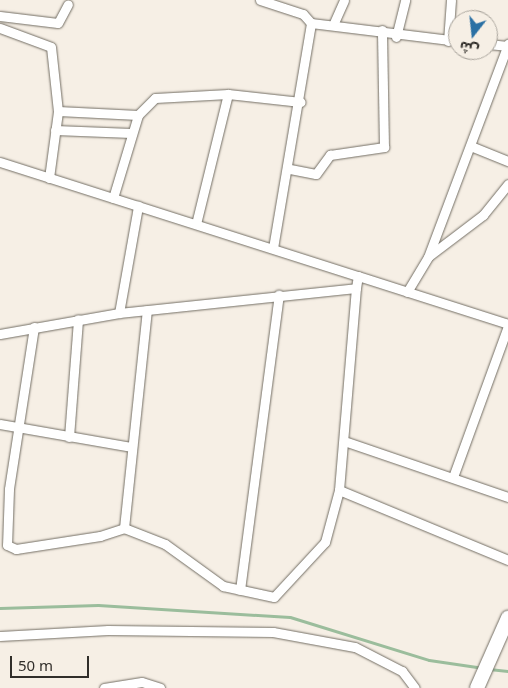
<!DOCTYPE html>
<meta charset="utf-8">
<style>
body{margin:0}
#map{position:relative;width:508px;height:688px;overflow:hidden;background:#f6efe5;font-family:"Noto Sans","Noto Sans Arabic",sans-serif}
div>[style]{position:absolute}
.stream>*{height:3px;margin:-1.5px;padding:0 1.5px;transform-origin:1.5px;border-radius:1.5px;background:#9bbd9c}
.roads{filter:drop-shadow(0 0 1px #736e64) drop-shadow(0 0 1px #736e64)}
.minor>*{height:9px;margin:-4.5px;padding:0 4.5px;transform-origin:4.5px;border-radius:4.5px;background:#fff}
.secondary>*{height:14px;margin:-7px;padding:0 7px;transform-origin:7px;border-radius:7px;background:#fff}
span{translate:-50% -50%;white-space:nowrap;text-align:center;line-height:1.15;-webkit-text-stroke:4.5px #f6efe5;paint-order:stroke}
.north{position:absolute;left:448px;top:10px;width:50px;height:50px;box-sizing:border-box;background:#f6efe5;border:1px solid #a7a29a;border-radius:50%;rotate:196deg;font-size:14px;font-weight:700;line-height:20px;text-align:center;color:#312e2a}
.north::after{content:'';display:block;margin:auto;width:18px;height:22px;background:#2a70a4;clip-path:polygon(50% 0,100% 100%,50% 72%,0 100%)}
.scale{position:absolute;left:10px;top:656px;width:79px;height:22px;box-sizing:border-box;border:2px solid #312e2a;border-top:0;padding-left:6px;font-size:15px;line-height:18px;white-space:nowrap;color:#312e2a;-webkit-text-stroke:4px #f6efe5;paint-order:stroke}
</style>
<div id="map">
<div class="stream">
<div style="left:0;top:608px;width:98px;rotate:-1.8deg"></div>
<div style="left:98px;top:605px;width:192px;rotate:3.6deg"></div>
<div style="left:290px;top:617px;width:145px;rotate:17.2deg"></div>
<div style="left:429px;top:660px;width:55px;rotate:8.4deg"></div>
<div style="left:489px;top:669px;width:19px;rotate:6deg"></div>
</div>
<div class="roads">
<div class="minor">
<div style="left:260px;top:0;width:45px;rotate:18deg"></div>
<div style="left:303px;top:14px;width:12px;rotate:48deg"></div>
<div style="left:311px;top:23px;width:148px;rotate:7deg"></div>
<div style="left:0;top:16px;width:58px;rotate:6.9deg"></div>
<div style="left:58px;top:23px;width:21px;rotate:-62deg"></div>
<div style="left:333px;top:25px;width:27px;rotate:-66deg"></div>
<div style="left:0;top:28px;width:54px;rotate:20.4deg"></div>
<div style="left:51px;top:47px;width:64px;rotate:83.8deg"></div>
<div style="left:396px;top:37px;width:38px;rotate:-76deg"></div>
<div style="left:448px;top:41px;width:41px;rotate:-85.8deg"></div>
<div style="left:488px;top:44px;width:19px;rotate:6deg"></div>
<div style="left:55px;top:130px;width:76px;rotate:2.3deg"></div>
<div style="left:473px;top:147px;width:38px;rotate:22deg"></div>
<div style="left:0;top:162px;width:376px;rotate:17.7deg"></div>
<div style="left:290px;top:169px;width:26px;rotate:11deg"></div>
<div style="left:316px;top:174px;width:24px;rotate:-54deg"></div>
<div style="left:330px;top:155px;width:55px;rotate:-8.4deg"></div>
<div style="left:384px;top:147px;width:117px;rotate:-91deg"></div>
<div style="left:49px;top:178px;width:68px;rotate:-82.3deg"></div>
<div style="left:58px;top:111px;width:80px;rotate:2.9deg"></div>
<div style="left:138px;top:115px;width:24px;rotate:-45deg"></div>
<div style="left:155px;top:98px;width:73px;rotate:-3.1deg"></div>
<div style="left:228px;top:94px;width:73px;rotate:6.3deg"></div>
<div style="left:113px;top:198px;width:87px;rotate:-73.2deg"></div>
<div style="left:196px;top:224px;width:134px;rotate:-76.2deg"></div>
<div style="left:273px;top:248px;width:228px;rotate:-80.4deg"></div>
<div style="left:429px;top:256px;width:68px;rotate:-37.2deg"></div>
<div style="left:483px;top:215px;width:40px;rotate:-51deg"></div>
<div style="left:407px;top:292px;width:41px;rotate:-59deg"></div>
<div style="left:428px;top:257px;width:228px;rotate:-69.4deg"></div>
<div style="left:119px;top:313px;width:109px;rotate:-79.9deg"></div>
<div style="left:34px;top:327px;width:164px;rotate:98.8deg"></div>
<div style="left:9px;top:489px;width:56px;rotate:92deg"></div>
<div style="left:7px;top:545px;width:10px;rotate:24deg"></div>
<div style="left:16px;top:549px;width:85px;rotate:-8.8deg"></div>
<div style="left:100px;top:536px;width:25px;rotate:-18deg"></div>
<div style="left:124px;top:528px;width:44px;rotate:21.3deg"></div>
<div style="left:165px;top:544px;width:72px;rotate:35.9deg"></div>
<div style="left:223px;top:586px;width:52px;rotate:12.2deg"></div>
<div style="left:274px;top:597px;width:75px;rotate:-47.2deg"></div>
<div style="left:325px;top:542px;width:54px;rotate:-74.9deg"></div>
<div style="left:339px;top:490px;width:203px;rotate:-85.2deg"></div>
<div style="left:0;top:334px;width:121px;rotate:-10deg"></div>
<div style="left:119px;top:313px;width:238px;rotate:-6deg"></div>
<div style="left:356px;top:288px;width:12px;rotate:-81deg"></div>
<div style="left:358px;top:276px;width:157px;rotate:17.7deg"></div>
<div style="left:0;top:424px;width:134px;rotate:9.9deg"></div>
<div style="left:69px;top:437px;width:118px;rotate:-85.6deg"></div>
<div style="left:347px;top:442px;width:170px;rotate:18.9deg"></div>
<div style="left:453px;top:477px;width:161px;rotate:-70deg"></div>
<div style="left:339px;top:490px;width:183px;rotate:22.5deg"></div>
<div style="left:124px;top:528px;width:219px;rotate:-84deg"></div>
<div style="left:240px;top:590px;width:298px;rotate:-82.5deg"></div>
<div style="left:0;top:636px;width:108px;rotate:-3.2deg"></div>
<div style="left:108px;top:630px;width:165px;rotate:0.7deg"></div>
<div style="left:273px;top:632px;width:83px;rotate:10.4deg"></div>
<div style="left:355px;top:647px;width:53px;rotate:27.1deg"></div>
<div style="left:402px;top:671px;width:21px;rotate:53deg"></div>
<div style="left:104px;top:688px;width:38px;rotate:-9deg"></div>
<div style="left:142px;top:682px;width:19px;rotate:18deg"></div>
</div>
<div class="secondary">
<div style="left:477px;top:688px;width:77px;rotate:-66.1deg"></div>
</div>
</div>
<div class="north">ش</div>
<div class="scale">50 m</div>
</div>
